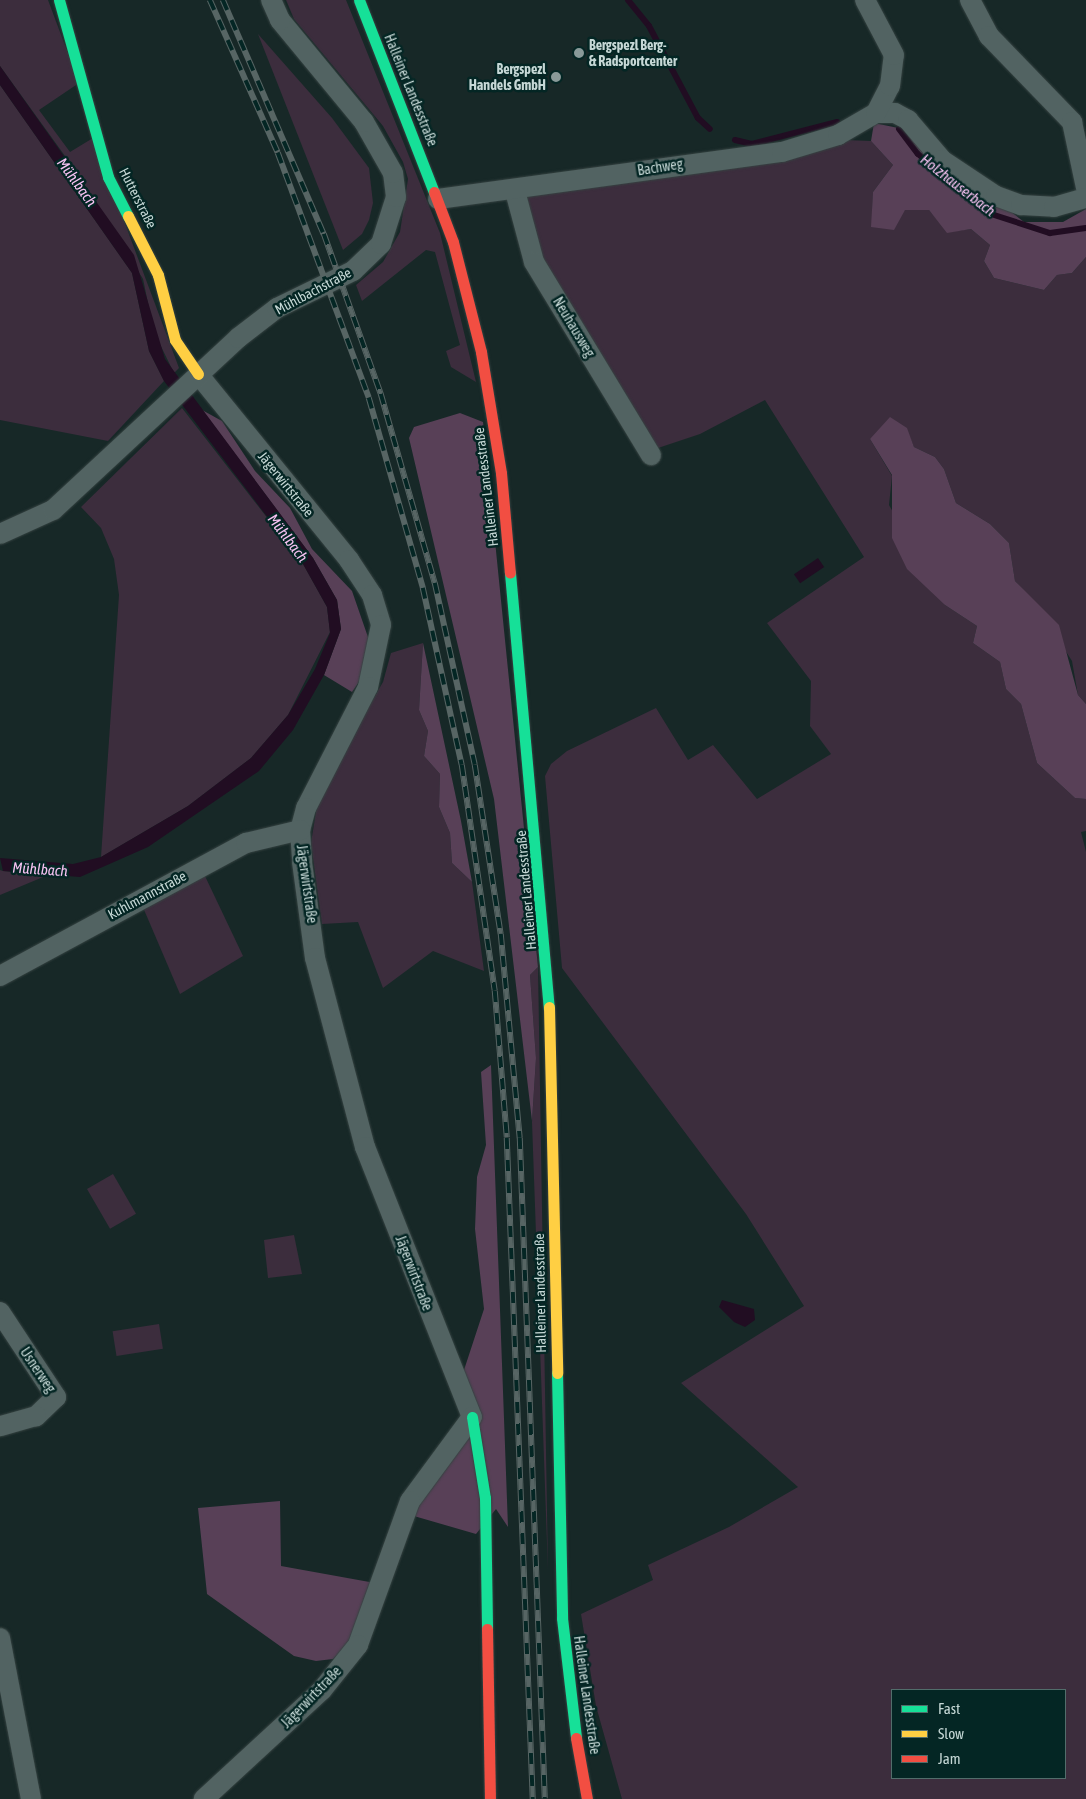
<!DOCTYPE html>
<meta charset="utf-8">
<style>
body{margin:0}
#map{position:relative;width:1086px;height:1799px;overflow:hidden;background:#172827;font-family:"Asap Condensed",sans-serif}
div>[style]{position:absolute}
.green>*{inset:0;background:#3c2d3d;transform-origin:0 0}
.forest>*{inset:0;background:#584057}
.water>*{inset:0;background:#210d22;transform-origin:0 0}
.stream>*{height:6px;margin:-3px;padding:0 3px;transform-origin:3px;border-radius:3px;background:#210d22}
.roads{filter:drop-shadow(0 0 1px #354241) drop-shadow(0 0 1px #354241)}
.street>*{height:20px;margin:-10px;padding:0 10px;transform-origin:10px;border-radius:10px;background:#526362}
.fast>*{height:11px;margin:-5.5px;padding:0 5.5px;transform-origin:5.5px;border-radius:5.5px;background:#16e098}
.slow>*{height:11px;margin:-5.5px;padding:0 5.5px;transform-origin:5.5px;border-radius:5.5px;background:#ffcf43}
.jam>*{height:11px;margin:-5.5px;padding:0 5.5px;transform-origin:5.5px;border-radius:5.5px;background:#f24e42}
.rail>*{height:5.5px;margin-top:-2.75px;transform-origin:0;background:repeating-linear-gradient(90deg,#042624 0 11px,#576564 0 22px);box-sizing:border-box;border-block:1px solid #576564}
.dots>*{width:14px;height:14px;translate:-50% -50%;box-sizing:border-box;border:2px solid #042624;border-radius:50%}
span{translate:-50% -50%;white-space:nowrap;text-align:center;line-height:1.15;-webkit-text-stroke:5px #042624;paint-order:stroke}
.poi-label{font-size:14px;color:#c6d8d6;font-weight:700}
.left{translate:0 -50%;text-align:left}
.right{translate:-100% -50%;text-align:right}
.street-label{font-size:14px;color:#c6d8d6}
.water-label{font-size:15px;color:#f8c3f4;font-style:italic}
.legend{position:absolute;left:891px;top:1689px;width:175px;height:90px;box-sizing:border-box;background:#042624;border:1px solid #526d6b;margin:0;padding:6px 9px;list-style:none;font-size:15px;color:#c6d8d6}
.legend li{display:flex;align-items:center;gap:10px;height:25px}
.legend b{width:25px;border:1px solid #526d6b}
</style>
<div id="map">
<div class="green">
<div style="clip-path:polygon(0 0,48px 0,79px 83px,39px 110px,70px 152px,93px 138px,179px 368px,174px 373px,154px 332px,143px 279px,78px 174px,0 66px)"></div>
<div style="clip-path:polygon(286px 0,346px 0,440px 233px,476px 382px,451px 367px,446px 351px,460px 345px,435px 252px,426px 250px,362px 301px,356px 285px,383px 262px,400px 232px,408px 179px,403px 162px,383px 126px,294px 19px)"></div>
<div style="clip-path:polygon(258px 34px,332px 118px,369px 168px,373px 203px,369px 220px,362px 234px,343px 250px)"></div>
<div style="clip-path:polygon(0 85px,132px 273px,149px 351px,164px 381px,108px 441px,0 420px)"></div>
<div style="clip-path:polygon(evenodd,845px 140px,871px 141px,893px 165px,873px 192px,872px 227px,905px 210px,929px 210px,948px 232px,971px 229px,990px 245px,984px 261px,994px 278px,1044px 290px,1057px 275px,1072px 273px,1086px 257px,1086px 704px,1078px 695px,1072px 661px,1035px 603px,1015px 581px,1009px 543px,990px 524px,956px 503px,944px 469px,935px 457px,914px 447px,906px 428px,870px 439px,892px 476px,889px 505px,945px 605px,977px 626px,973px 643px,1000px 662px,1006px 689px,1021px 704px,1037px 763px,1075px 798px,1086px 799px,1086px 831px,1081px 832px,1086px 852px,1086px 1799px,622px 1799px,596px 1706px,581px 1614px,653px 1580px,648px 1565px,729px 1527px,798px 1487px,681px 1383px,804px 1306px,746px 1214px,562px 968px,545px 776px,551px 764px,567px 751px,656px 708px,688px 760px,713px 745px,757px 799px,831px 754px,810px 726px,811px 681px,767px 623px,864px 557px,765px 400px,700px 434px,655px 449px,539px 262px,525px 197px,845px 140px,892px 1690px,1065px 1690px,1065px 1778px,892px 1778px,892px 1690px)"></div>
<div style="clip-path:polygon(182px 408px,303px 564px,327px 607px,330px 632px,288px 715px,251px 758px,188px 806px,101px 857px,119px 595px,114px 559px,101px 528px,81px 507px)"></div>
<div style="clip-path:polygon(423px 643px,419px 710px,428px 731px,424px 756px,440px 774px,439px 807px,450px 833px,452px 863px,472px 882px,484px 971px,433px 951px,383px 988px,358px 922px,322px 924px,311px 843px,319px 793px,383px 682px,391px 653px)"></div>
<div style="clip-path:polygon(0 870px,3px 871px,48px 875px,0 895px)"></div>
<div style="clip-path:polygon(204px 874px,243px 956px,180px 994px,142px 905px)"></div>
<div style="clip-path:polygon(538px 967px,548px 1571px,532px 1122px,536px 1058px,530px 975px)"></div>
<div style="left:113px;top:1174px;width:46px;height:30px;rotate:60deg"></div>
<div style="clip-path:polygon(294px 1235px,302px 1274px,268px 1278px,264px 1240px)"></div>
<div style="left:159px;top:1324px;width:25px;height:47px;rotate:81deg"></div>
</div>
<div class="forest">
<div style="clip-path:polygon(874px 123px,908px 130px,1024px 222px,1063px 222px,1086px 209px,1086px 257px,1072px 273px,1057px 275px,1044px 290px,994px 278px,984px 261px,990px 245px,971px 229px,947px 233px,929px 210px,905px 210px,894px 230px,871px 227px,873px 192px,893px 165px,871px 141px)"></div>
<div style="clip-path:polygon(202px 410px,222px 421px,255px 471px,290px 508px,312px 549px,352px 591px,369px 640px,363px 676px,352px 692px,324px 675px,341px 629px,337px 600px,313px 558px)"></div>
<div style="clip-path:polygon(460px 413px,483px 422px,538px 967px,530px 975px,536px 1058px,532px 1121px,494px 799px,409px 438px,414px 427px)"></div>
<div style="clip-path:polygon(890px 417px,907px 428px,914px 447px,935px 457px,944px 469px,956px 503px,990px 524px,1009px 543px,1015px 581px,1059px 625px,1078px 695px,1086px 704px,1086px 799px,1075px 798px,1037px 763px,1021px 704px,1006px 689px,1000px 662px,973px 643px,977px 626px,945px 605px,907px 569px,892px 538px,892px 475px,870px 439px)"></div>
<div style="clip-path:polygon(423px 643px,461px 821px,472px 882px,452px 863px,450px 833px,439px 807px,440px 774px,424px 756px,428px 731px,419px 710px)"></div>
<div style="clip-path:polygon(491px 1065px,508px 1527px,496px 1509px,476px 1534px,407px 1514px,461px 1417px,464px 1370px,484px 1309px,475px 1229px,477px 1177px,486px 1145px,481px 1072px)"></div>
<div style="clip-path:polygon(280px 1501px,281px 1566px,375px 1583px,345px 1649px,333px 1659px,316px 1661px,294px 1656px,207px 1594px,198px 1508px)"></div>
</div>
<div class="water">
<div style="clip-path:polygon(0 66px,134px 255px,165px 359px,313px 558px,337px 600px,341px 629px,324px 675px,293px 730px,259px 771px,148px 847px,80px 877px,3px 871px,0 858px,73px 864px,101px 857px,188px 806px,251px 758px,288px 715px,315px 669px,330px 633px,327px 607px,303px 564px,164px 381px,149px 351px,132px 273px,0 85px)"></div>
<div style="left:818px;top:558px;width:11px;height:29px;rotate:56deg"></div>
<div style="clip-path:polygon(722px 1300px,754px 1309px,755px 1320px,745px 1327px,734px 1322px,719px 1307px)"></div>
</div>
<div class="stream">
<div style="left:628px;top:0;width:33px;rotate:51deg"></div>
<div style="left:649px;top:26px;width:104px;rotate:62deg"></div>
<div style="left:698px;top:118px;width:16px;rotate:43deg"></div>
<div style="left:899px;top:129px;width:31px;rotate:53deg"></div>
<div style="left:918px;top:154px;width:94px;rotate:39.4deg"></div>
<div style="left:991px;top:214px;width:62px;rotate:17.9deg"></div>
<div style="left:1050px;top:233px;width:36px;rotate:-8deg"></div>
<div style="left:735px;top:140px;width:17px;rotate:13deg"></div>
<div style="left:752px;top:144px;width:88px;rotate:-14.5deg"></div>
</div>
<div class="roads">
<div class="street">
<div style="left:970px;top:0;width:41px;rotate:62.2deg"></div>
<div style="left:989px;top:36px;width:120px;rotate:46deg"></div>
<div style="left:1072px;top:122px;width:67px;rotate:78deg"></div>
<div style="left:876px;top:113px;width:19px"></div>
<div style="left:895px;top:113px;width:15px;rotate:28deg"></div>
<div style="left:908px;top:120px;width:52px;rotate:49.6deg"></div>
<div style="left:942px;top:160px;width:65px;rotate:33.7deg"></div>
<div style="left:996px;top:196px;width:27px;rotate:20deg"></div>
<div style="left:1021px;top:205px;width:33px;rotate:3deg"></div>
<div style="left:1054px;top:207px;width:33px;rotate:-16deg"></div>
<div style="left:515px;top:191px;width:73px;rotate:75deg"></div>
<div style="left:534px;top:262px;width:226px;rotate:58.8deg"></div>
<div style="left:438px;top:199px;width:347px;rotate:-7.8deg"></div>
<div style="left:782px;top:152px;width:59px;rotate:-16.9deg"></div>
<div style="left:838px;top:135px;width:44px;rotate:-30.1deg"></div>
<div style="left:876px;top:113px;width:30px;rotate:-63deg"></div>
<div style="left:890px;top:86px;width:31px;rotate:-83deg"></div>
<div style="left:894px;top:55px;width:62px;rotate:-117.8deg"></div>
<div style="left:198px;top:374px;width:240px;rotate:50.9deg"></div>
<div style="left:349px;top:560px;width:42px;rotate:56.7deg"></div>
<div style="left:372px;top:595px;width:31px;rotate:73deg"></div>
<div style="left:381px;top:625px;width:63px;rotate:101.8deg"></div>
<div style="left:368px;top:687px;width:136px;rotate:117.1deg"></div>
<div style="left:306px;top:808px;width:23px;rotate:105deg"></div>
<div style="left:300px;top:830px;width:32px;rotate:86deg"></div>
<div style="left:302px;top:862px;width:97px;rotate:82.3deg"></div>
<div style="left:315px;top:958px;width:196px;rotate:75.2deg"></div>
<div style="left:365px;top:1147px;width:290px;rotate:68.4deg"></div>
<div style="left:472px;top:1417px;width:104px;rotate:126.4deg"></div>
<div style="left:410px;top:1501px;width:153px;rotate:109.9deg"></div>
<div style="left:358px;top:1645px;width:58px;rotate:128.7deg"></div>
<div style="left:322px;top:1690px;width:161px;rotate:137.3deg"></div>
<div style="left:0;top:534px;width:58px;rotate:-24.4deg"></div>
<div style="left:53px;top:510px;width:253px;rotate:-42.9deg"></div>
<div style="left:238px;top:338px;width:49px;rotate:-37.6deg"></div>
<div style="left:277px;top:308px;width:85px;rotate:-26deg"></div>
<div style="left:353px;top:271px;width:39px;rotate:-44deg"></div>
<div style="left:381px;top:244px;width:49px;rotate:-72.3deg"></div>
<div style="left:396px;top:197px;width:24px;rotate:-97deg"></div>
<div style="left:393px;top:173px;width:59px;rotate:-119.6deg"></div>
<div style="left:364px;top:122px;width:132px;rotate:-129.5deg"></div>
<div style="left:280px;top:20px;width:22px;rotate:-114deg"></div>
<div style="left:0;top:976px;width:280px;rotate:-28.4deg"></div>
<div style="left:246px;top:843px;width:56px;rotate:-13.5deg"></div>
<div style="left:0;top:1312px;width:102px;rotate:56.6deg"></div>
<div style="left:56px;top:1397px;width:28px;rotate:136deg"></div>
<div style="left:36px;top:1416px;width:37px;rotate:164deg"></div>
<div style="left:0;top:1638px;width:164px;rotate:79.1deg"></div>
</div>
<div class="fast">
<div style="left:59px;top:0;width:184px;rotate:74.5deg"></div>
<div style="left:108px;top:177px;width:44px;rotate:62.9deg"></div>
<div style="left:359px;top:0;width:206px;rotate:68.7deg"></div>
<div style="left:510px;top:573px;width:436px;rotate:84.9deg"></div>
<div style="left:557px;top:1373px;width:245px;rotate:88.8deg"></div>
<div style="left:562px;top:1618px;width:121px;rotate:83.3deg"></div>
<div style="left:472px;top:1417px;width:82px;rotate:80.9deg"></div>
<div style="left:485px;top:1498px;width:131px;rotate:89.1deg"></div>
</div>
<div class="slow">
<div style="left:128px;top:216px;width:66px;rotate:63deg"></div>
<div style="left:158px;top:275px;width:67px;rotate:75.3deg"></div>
<div style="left:175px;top:340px;width:41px;rotate:55.9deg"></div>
<div style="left:549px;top:1007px;width:366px;rotate:88.7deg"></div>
</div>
<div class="jam">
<div style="left:434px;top:192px;width:53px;rotate:69.2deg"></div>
<div style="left:453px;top:242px;width:114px;rotate:75.7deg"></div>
<div style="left:481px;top:352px;width:123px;rotate:80.6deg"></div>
<div style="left:501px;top:473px;width:100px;rotate:84.9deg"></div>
<div style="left:487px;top:1629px;width:170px;rotate:89deg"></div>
<div style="left:576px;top:1738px;width:62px;rotate:79.8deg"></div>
</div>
</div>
<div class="rail">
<div style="left:210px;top:0;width:167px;rotate:66deg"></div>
<div style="left:278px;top:153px;width:261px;rotate:69.6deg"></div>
<div style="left:369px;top:398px;width:198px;rotate:74.1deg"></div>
<div style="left:423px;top:588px;width:181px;rotate:77.6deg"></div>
<div style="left:462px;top:765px;width:228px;rotate:81.7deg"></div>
<div style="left:495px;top:991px;width:147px;rotate:85.3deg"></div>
<div style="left:507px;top:1138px;width:662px;rotate:87.75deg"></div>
<div style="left:223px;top:0;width:255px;rotate:66.7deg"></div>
<div style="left:324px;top:234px;width:170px;rotate:70.4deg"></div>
<div style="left:381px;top:394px;width:197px;rotate:74.1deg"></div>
<div style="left:435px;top:583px;width:186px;rotate:77.6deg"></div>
<div style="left:475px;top:765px;width:171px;rotate:81.3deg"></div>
<div style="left:501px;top:934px;width:205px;rotate:84.7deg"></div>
<div style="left:520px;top:1138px;width:661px;rotate:87.83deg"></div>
</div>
<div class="dots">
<div style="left:579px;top:53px;background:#899a99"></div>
<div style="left:556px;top:77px;background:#899a99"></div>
</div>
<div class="poi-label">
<span class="left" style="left:589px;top:53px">Bergspezl Berg-<br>&amp; Radsportcenter</span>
<span class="right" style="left:546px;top:77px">Bergspezl<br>Handels GmbH</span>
</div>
<div class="street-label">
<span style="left:411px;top:90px;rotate:68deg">Halleiner Landesstraße</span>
<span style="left:660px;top:167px;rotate:-9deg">Bachweg</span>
<span style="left:138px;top:198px;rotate:63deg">Hutterstraße</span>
<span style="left:313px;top:291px;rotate:-28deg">Mühlbachstraße</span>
<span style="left:574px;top:327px;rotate:59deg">Neuhausweg</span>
<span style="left:286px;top:484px;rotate:51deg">Jägerwirtstraße</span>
<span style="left:486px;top:487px;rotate:-97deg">Halleiner Landesstraße</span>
<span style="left:307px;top:884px;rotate:82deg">Jägerwirtstraße</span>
<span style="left:526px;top:890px;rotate:-95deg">Halleiner Landesstraße</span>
<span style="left:147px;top:895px;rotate:-28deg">Kuhlmannstraße</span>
<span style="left:414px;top:1273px;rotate:69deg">Jägerwirtstraße</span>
<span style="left:540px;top:1293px;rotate:-91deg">Halleiner Landesstraße</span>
<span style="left:38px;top:1370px;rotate:56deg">Usnerweg</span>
<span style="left:587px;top:1695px;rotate:82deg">Halleiner Landesstraße</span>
<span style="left:311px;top:1697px;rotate:-46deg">Jägerwirtstraße</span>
</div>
<div class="water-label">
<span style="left:77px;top:182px;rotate:54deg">Mühlbach</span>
<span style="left:958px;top:185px;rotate:38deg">Holzhauserbach</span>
<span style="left:288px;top:538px;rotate:53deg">Mühlbach</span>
<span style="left:40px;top:869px;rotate:4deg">Mühlbach</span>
</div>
<ul class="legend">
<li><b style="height:6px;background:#16e098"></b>Fast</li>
<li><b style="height:6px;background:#ffcf43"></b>Slow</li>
<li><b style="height:6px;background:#f24e42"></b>Jam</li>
</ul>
</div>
